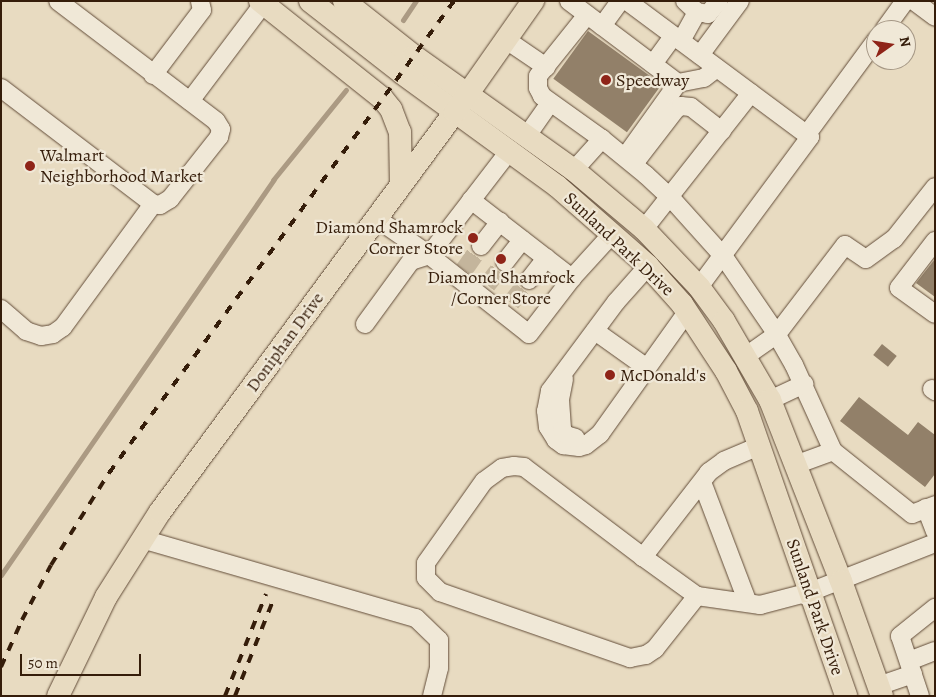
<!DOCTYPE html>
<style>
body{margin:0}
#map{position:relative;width:936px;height:697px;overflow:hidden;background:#e8dbc1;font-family:Alegreya,serif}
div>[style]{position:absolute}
.stream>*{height:5px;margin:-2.5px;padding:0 2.5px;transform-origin:2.5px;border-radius:2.5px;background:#ab9a83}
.building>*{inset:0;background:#928069;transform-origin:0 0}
.minor-tunnel>*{height:18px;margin-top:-9px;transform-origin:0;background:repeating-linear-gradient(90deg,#c4b59c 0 18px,transparent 0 27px)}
.roads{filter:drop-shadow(0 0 1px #624c38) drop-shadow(0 0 1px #624c38)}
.minor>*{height:18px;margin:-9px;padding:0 9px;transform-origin:9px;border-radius:9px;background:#f0e8d7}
.major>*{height:22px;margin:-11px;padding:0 11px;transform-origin:11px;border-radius:11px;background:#e8dbc1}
.rail>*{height:4px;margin-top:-2px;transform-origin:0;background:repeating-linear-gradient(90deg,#351d0a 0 9px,transparent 0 18px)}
.dots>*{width:14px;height:14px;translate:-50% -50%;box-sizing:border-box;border:2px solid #f0e8d7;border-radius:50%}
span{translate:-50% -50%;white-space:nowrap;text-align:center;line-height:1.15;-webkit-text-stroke:4.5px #f0e8d7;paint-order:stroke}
.poi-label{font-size:18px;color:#351d0a}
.left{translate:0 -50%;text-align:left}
.right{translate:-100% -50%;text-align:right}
.street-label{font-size:18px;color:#351d0a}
.frame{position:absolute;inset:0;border:2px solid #351d0a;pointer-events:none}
.north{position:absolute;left:866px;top:20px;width:50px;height:50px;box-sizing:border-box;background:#f0e8d7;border:1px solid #a59785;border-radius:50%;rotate:77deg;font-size:14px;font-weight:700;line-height:20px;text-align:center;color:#351d0a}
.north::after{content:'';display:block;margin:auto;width:18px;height:22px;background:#8f2418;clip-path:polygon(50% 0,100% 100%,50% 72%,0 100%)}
.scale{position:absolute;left:20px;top:654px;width:121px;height:22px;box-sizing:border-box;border:2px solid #351d0a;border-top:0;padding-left:6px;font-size:15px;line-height:18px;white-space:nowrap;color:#351d0a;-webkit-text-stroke:4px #f0e8d7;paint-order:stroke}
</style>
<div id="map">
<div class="stream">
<div style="left:403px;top:20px;width:23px;rotate:-56deg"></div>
<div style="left:1px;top:575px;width:480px;rotate:-55.4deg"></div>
<div style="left:273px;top:180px;width:116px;rotate:-51deg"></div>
</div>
<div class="building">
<div style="left:588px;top:31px;width:91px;height:59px;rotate:36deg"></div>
<div style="clip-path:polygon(935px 259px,935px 297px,916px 283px)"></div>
<div style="left:882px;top:344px;width:19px;height:14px;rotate:39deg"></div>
<div style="clip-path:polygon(859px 397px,908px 435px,918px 422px,935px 435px,935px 474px,925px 487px,840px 421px)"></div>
</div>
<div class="minor-tunnel">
<div style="left:464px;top:270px;width:29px;rotate:-55deg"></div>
<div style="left:487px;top:285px;width:29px;rotate:-52deg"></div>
<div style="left:511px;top:303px;width:29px;rotate:-52deg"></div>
</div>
<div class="roads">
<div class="minor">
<div style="left:569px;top:1px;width:136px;rotate:37deg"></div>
<div style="left:678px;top:83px;width:91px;rotate:125.6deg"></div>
<div style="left:627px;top:1px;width:228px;rotate:36.6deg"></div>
<div style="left:810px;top:137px;width:187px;rotate:126.5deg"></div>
<div style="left:685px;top:1px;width:16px;rotate:43deg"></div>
<div style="left:697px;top:12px;width:11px;rotate:10deg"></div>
<div style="left:708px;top:14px;width:17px;rotate:-50deg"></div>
<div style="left:914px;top:1px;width:26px;rotate:37deg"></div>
<div style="left:587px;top:15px;width:78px;rotate:128.8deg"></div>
<div style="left:538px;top:76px;width:12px;rotate:90deg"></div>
<div style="left:538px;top:88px;width:9px;rotate:63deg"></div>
<div style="left:542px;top:96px;width:74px;rotate:35.6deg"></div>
<div style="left:602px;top:139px;width:57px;rotate:39.3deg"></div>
<div style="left:646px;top:175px;width:34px;rotate:43deg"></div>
<div style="left:671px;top:198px;width:79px;rotate:48.1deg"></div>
<div style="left:724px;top:257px;width:88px;rotate:55.6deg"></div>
<div style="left:774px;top:330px;width:40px;rotate:60.3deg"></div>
<div style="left:794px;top:365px;width:94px;rotate:65.6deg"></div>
<div style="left:602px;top:26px;width:31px;rotate:-54deg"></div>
<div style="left:884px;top:30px;width:36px;rotate:-54deg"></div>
<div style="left:505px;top:39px;width:50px;rotate:34.3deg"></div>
<div style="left:681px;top:41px;width:33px;rotate:-61deg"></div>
<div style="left:700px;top:55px;width:67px;rotate:-53.5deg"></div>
<div style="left:653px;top:64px;width:34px;rotate:-54deg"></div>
<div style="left:153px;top:75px;width:81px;rotate:-53deg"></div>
<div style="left:202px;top:10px;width:9px;rotate:-103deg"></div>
<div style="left:678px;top:83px;width:26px;rotate:-11deg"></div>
<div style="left:704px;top:78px;width:16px;rotate:-38deg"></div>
<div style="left:1px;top:88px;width:191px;rotate:37.3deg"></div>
<div style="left:153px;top:204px;width:7px;rotate:8deg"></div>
<div style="left:160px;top:205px;width:12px;rotate:-31deg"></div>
<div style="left:170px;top:199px;width:79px;rotate:-51.7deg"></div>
<div style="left:219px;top:137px;width:8px;rotate:-76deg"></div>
<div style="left:221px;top:129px;width:9px;rotate:-122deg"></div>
<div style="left:216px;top:121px;width:198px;rotate:-142.8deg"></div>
<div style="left:190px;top:101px;width:121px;rotate:-53deg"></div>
<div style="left:807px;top:134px;width:117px;rotate:-53.7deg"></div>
<div style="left:526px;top:137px;width:42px;rotate:-54.8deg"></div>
<div style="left:510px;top:150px;width:133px;rotate:127.6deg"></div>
<div style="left:429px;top:255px;width:127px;rotate:38.3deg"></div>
<div style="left:529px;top:334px;width:71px;rotate:-52.5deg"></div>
<div style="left:572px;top:278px;width:59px;rotate:-47.7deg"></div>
<div style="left:636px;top:161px;width:66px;rotate:-52.4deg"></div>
<div style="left:676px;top:109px;width:6px;rotate:-31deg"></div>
<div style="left:681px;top:106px;width:10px;rotate:6deg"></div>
<div style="left:691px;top:107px;width:39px;rotate:38deg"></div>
<div style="left:574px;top:170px;width:42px;rotate:-47.9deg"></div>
<div style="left:471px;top:200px;width:128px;rotate:37.7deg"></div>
<div style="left:376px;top:218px;width:65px;rotate:34.9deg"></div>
<div style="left:644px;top:229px;width:173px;rotate:-51.8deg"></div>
<div style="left:935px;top:241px;width:59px;rotate:127.5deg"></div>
<div style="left:899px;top:288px;width:44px;rotate:35.8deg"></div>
<div style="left:481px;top:246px;width:31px;rotate:-52deg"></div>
<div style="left:505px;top:262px;width:28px;rotate:-52deg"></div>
<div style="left:648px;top:266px;width:48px;rotate:131.6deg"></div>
<div style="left:616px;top:302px;width:111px;rotate:126.6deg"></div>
<div style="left:550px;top:391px;width:20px;rotate:101deg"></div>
<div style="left:546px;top:411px;width:16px;rotate:83deg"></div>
<div style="left:548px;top:427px;width:15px;rotate:58deg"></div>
<div style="left:556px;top:440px;width:9px;rotate:36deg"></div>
<div style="left:563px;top:445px;width:16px;rotate:7deg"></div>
<div style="left:579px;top:447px;width:7px;rotate:-16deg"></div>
<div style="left:586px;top:445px;width:18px;rotate:-38deg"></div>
<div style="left:600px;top:434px;width:150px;rotate:-54.5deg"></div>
<div style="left:529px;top:280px;width:28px;rotate:-52deg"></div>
<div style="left:1px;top:309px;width:33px;rotate:41deg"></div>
<div style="left:26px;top:331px;width:16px;rotate:18deg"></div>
<div style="left:41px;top:336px;width:12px;rotate:-9deg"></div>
<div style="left:53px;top:334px;width:12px;rotate:-35deg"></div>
<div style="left:63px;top:327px;width:152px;rotate:-53.8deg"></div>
<div style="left:365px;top:324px;width:78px;rotate:-53.9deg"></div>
<div style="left:411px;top:261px;width:19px;rotate:-18deg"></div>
<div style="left:595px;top:331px;width:64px;rotate:35.4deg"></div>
<div style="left:746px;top:356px;width:38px;rotate:-35deg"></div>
<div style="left:777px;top:334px;width:112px;rotate:-52.6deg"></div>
<div style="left:845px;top:245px;width:25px;rotate:34deg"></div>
<div style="left:866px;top:259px;width:34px;rotate:-36deg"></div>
<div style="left:894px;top:239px;width:66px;rotate:-51.7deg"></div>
<div style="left:564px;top:379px;width:21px;rotate:101deg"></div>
<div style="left:560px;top:400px;width:30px;rotate:86deg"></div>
<div style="left:562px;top:430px;width:6px;rotate:51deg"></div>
<div style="left:566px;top:435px;width:10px;rotate:17deg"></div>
<div style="left:932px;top:389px;width:4px;rotate:34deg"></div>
<div style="left:770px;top:400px;width:38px;rotate:-25deg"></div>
<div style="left:759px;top:446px;width:38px;rotate:157deg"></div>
<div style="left:724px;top:461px;width:19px;rotate:144deg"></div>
<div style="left:709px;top:472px;width:108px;rotate:127.8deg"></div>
<div style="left:643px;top:557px;width:67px;rotate:35.8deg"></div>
<div style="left:697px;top:596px;width:64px;rotate:8.1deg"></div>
<div style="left:760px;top:605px;width:52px;rotate:-14.6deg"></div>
<div style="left:810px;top:592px;width:134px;rotate:-21.4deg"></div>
<div style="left:795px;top:465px;width:40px;rotate:-20.2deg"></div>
<div style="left:833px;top:451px;width:101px;rotate:38.6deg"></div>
<div style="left:912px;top:514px;width:25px;rotate:-21deg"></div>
<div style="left:702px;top:482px;width:129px;rotate:69.2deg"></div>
<div style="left:926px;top:508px;width:25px;rotate:69deg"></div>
<div style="left:142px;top:539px;width:285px;rotate:16.1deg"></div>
<div style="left:416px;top:618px;width:32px;rotate:44deg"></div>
<div style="left:439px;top:640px;width:28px;rotate:90deg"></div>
<div style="left:439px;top:668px;width:29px;rotate:104deg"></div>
<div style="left:643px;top:557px;width:149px;rotate:-142.9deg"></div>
<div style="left:524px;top:467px;width:10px;rotate:-174deg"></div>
<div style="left:514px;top:466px;width:12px;rotate:171deg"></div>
<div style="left:502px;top:468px;width:22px;rotate:144deg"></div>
<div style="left:484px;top:481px;width:100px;rotate:125.3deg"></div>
<div style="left:426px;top:563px;width:15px;rotate:90deg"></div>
<div style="left:426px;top:578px;width:20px;rotate:45deg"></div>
<div style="left:440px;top:592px;width:201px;rotate:19.2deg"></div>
<div style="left:630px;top:658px;width:16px;rotate:-11deg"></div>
<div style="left:646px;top:655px;width:11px;rotate:-34deg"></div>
<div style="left:655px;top:649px;width:68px;rotate:-51.6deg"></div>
<div style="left:909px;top:661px;width:28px;rotate:-21deg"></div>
<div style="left:878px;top:686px;width:37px;rotate:-19deg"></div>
<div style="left:920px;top:696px;width:63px;rotate:-108.4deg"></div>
<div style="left:900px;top:636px;width:45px;rotate:-38.7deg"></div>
</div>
<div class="major">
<div style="left:260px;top:1px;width:156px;rotate:38.5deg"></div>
<div style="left:382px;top:98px;width:14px;rotate:51deg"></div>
<div style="left:391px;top:109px;width:25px;rotate:69deg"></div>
<div style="left:400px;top:132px;width:53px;rotate:88.9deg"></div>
<div style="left:310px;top:1px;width:117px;rotate:38deg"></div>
<div style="left:402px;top:73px;width:192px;rotate:36.1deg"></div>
<div style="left:557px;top:186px;width:121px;rotate:41.3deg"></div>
<div style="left:648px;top:266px;width:51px;rotate:48.2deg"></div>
<div style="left:682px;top:304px;width:80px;rotate:56.7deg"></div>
<div style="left:726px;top:371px;width:45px;rotate:62.3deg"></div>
<div style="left:747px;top:411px;width:302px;rotate:70.8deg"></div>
<div style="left:344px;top:1px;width:89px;rotate:38.2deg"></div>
<div style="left:414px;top:56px;width:196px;rotate:35.5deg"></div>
<div style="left:574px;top:170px;width:92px;rotate:40.1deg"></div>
<div style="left:644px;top:229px;width:80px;rotate:46.5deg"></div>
<div style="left:699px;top:287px;width:42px;rotate:53.7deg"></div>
<div style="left:724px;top:321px;width:91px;rotate:59.8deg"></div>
<div style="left:770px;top:400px;width:194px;rotate:68.6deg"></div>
<div style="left:841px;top:581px;width:122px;rotate:70.4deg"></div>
<div style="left:58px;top:696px;width:110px;rotate:-64.1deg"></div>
<div style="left:106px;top:597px;width:101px;rotate:-57.6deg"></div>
<div style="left:160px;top:512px;width:497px;rotate:-53.6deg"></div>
<div style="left:455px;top:112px;width:136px;rotate:-54.9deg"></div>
</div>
</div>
<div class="rail">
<div style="left:1px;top:667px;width:51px;rotate:-65.9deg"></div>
<div style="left:22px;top:620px;width:62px;rotate:-62.2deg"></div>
<div style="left:51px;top:565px;width:109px;rotate:-57.8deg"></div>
<div style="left:109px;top:473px;width:585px;rotate:-53.84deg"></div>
<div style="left:225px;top:696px;width:110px;rotate:-68.1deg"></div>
<div style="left:235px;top:696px;width:105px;rotate:-68.3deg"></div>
</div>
<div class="dots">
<div style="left:606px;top:80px;background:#8f2418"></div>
<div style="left:30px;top:166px;background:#8f2418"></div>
<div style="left:473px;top:238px;background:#8f2418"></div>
<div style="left:501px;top:259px;background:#8f2418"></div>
<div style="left:610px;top:375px;background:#8f2418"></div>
</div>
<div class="poi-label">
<span class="left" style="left:616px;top:80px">Speedway</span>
<span class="left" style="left:40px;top:166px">Walmart<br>Neighborhood Market</span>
<span class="right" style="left:463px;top:238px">Diamond Shamrock<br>Corner Store</span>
<span style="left:501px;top:288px">Diamond Shamrock<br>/Corner Store</span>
<span class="left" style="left:620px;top:375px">McDonald's</span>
</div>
<div class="street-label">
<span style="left:619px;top:244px;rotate:43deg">Sunland Park Drive</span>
<span style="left:285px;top:342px;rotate:-54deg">Doniphan Drive</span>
<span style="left:815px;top:607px;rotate:71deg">Sunland Park Drive</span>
</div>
<div class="frame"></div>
<div class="north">N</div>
<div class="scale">50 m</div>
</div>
